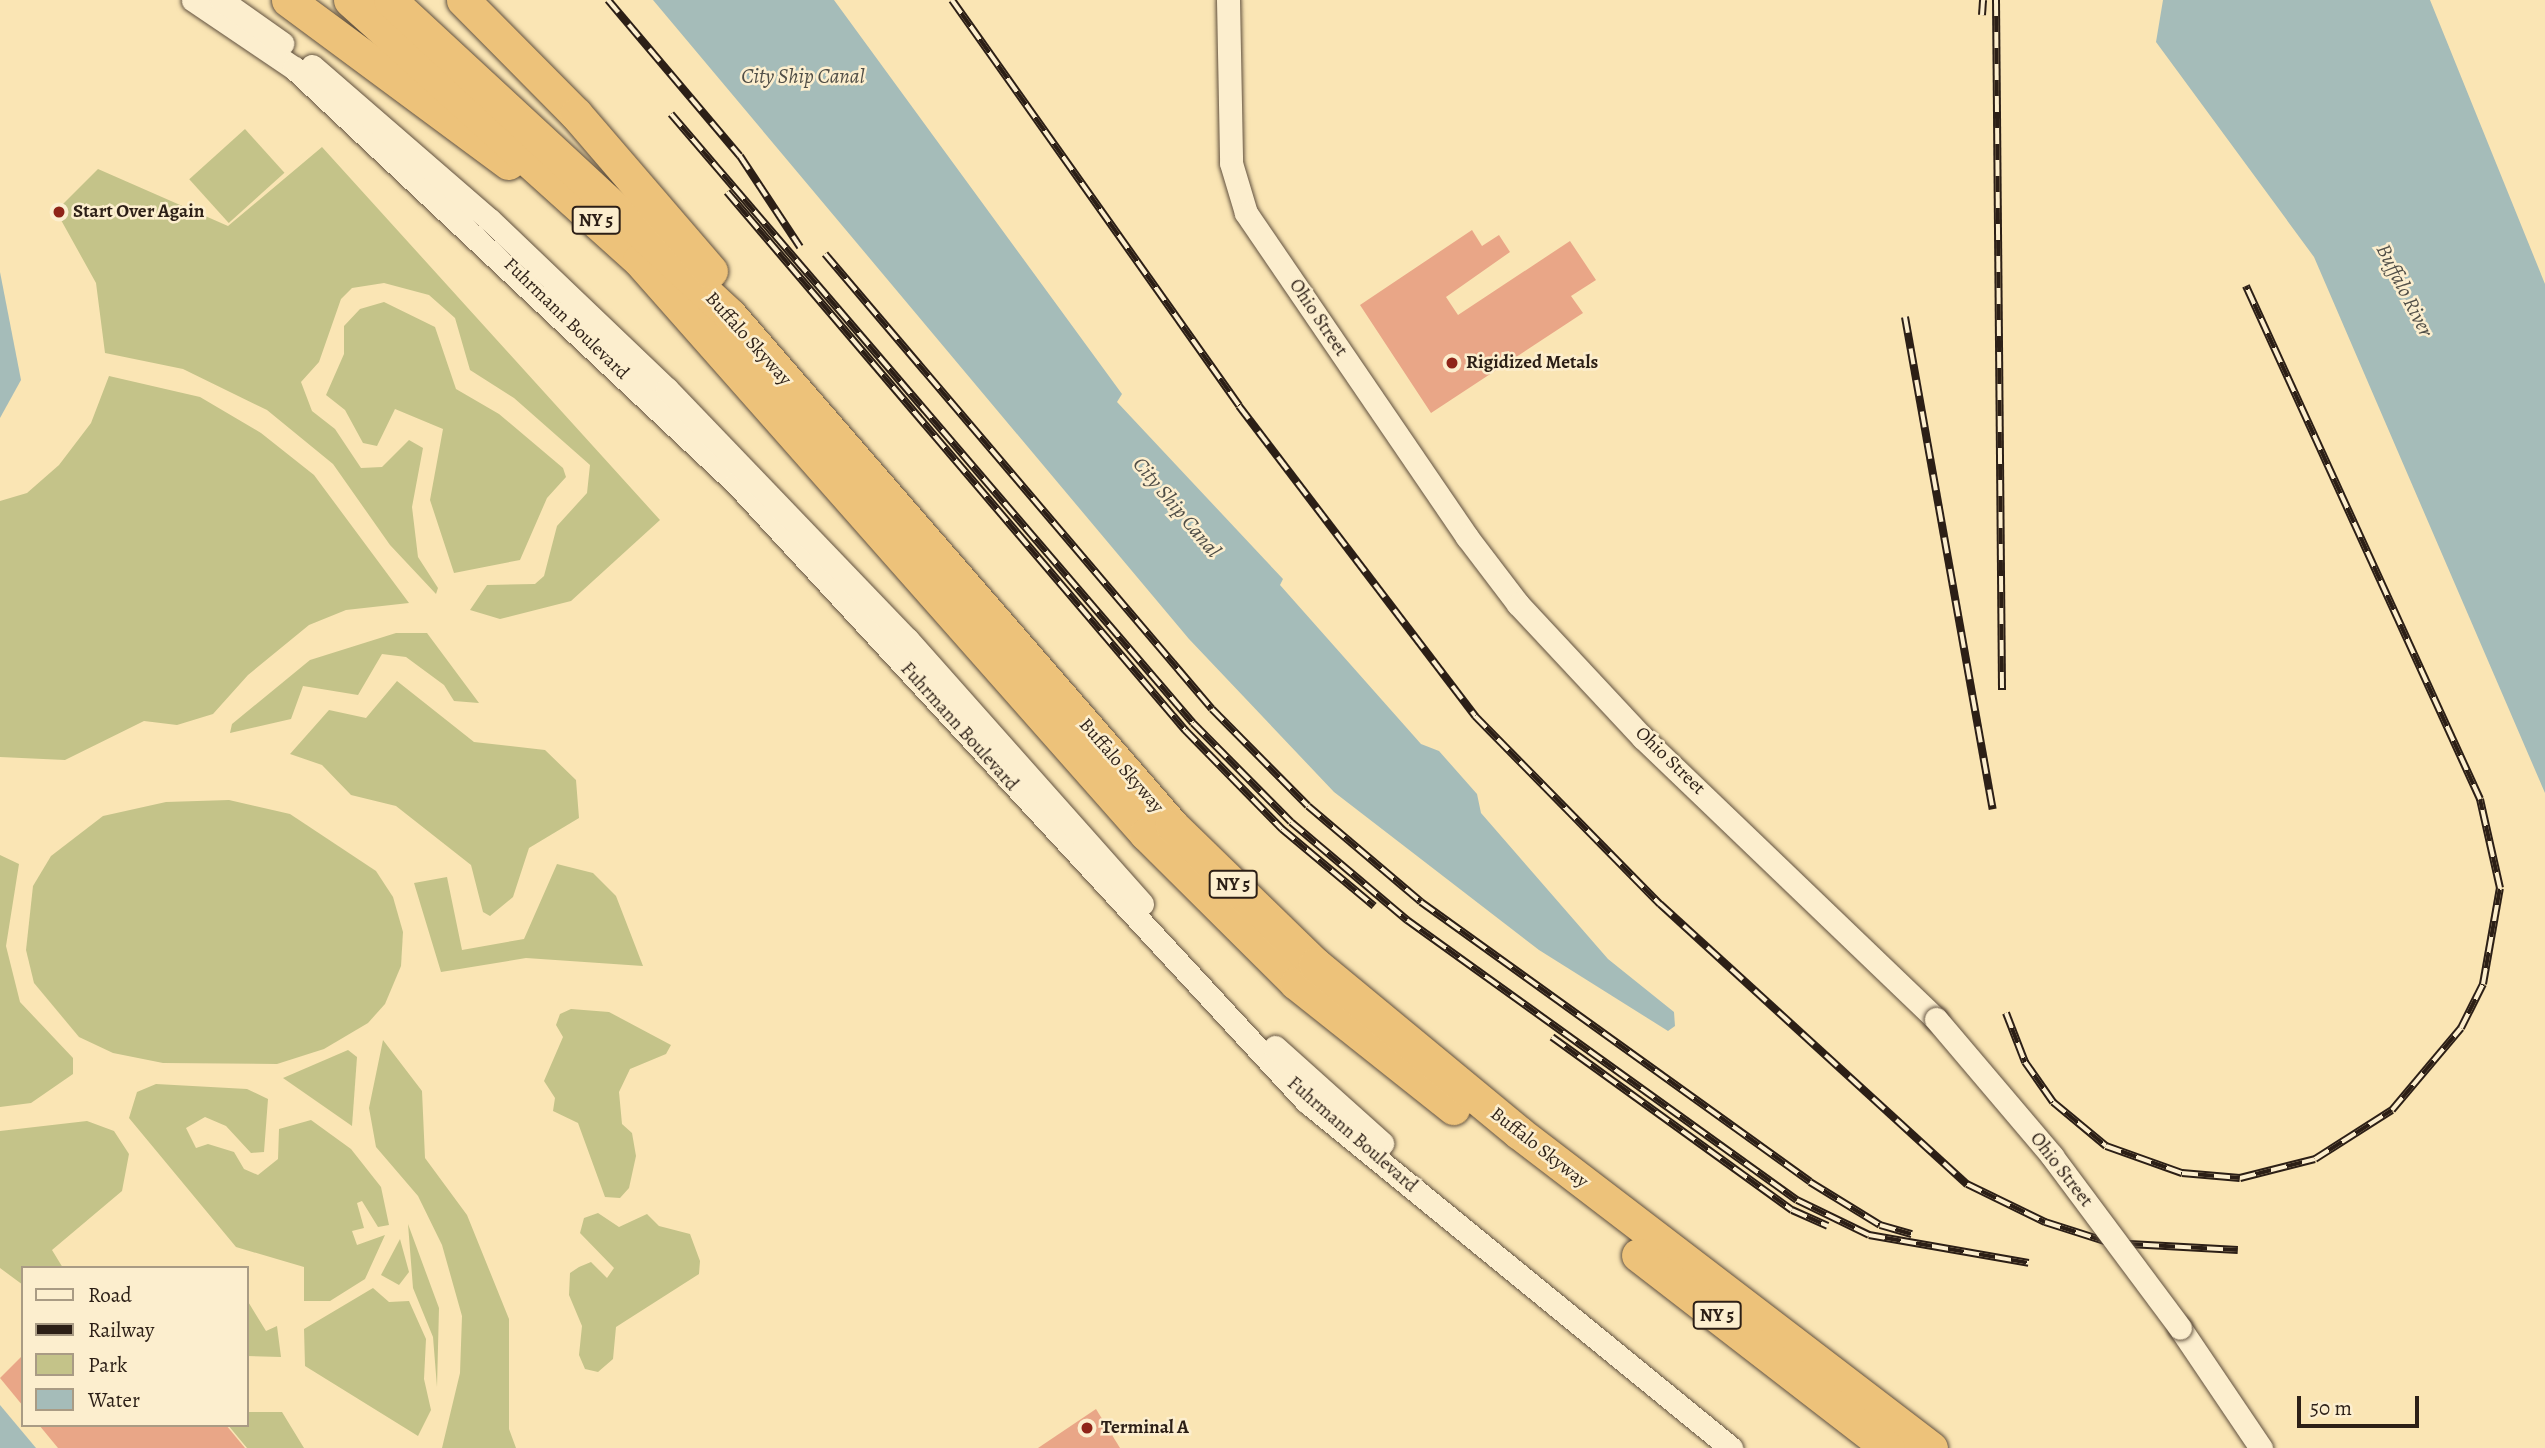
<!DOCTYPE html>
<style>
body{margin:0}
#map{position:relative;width:2545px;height:1448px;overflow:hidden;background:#fae5b4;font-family:Alegreya,serif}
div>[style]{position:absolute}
.green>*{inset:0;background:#c4c389;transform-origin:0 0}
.water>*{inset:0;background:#a5bcb9}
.building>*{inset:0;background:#e9a687}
.roads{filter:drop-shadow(0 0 2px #60503e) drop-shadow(0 0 2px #60503e)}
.tertiary>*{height:23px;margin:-11.5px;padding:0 11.5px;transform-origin:11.5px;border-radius:11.5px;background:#fceece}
.motorway>*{height:33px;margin:-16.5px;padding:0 16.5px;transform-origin:16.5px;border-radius:16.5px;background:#edc27a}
.rail>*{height:8px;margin-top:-4px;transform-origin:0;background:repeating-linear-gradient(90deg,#fceece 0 16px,#2c1f16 0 32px);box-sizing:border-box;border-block:2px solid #2c1f16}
.bridges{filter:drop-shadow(0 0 2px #60503e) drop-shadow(0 0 2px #60503e)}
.tertiary-bridge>*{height:23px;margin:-11.5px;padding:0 11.5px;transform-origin:11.5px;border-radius:11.5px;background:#fceece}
.dots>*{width:19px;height:19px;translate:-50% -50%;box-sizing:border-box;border:4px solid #fceece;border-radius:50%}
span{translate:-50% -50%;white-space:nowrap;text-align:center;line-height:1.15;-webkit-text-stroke:5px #fceece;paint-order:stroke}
.shield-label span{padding:2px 5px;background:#fceece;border:2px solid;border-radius:5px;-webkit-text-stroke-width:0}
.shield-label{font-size:18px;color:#2c1f16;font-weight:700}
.poi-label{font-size:19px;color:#2c1f16;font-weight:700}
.left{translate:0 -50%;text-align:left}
.street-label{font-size:19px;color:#2c1f16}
.water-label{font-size:21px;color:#504e47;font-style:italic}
.legend{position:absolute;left:21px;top:1266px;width:228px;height:161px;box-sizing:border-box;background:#fceece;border:2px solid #a99b84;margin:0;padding:9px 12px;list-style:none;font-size:21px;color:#2c1f16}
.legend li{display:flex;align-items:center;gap:14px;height:35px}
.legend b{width:35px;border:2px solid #a99b84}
.scale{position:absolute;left:2297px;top:1396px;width:122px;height:32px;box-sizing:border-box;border:4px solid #2c1f16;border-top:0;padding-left:9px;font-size:21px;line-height:24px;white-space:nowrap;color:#2c1f16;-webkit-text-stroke:5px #fceece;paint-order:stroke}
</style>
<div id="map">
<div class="green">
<div style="left:245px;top:129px;width:59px;height:75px;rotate:48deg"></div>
<div style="clip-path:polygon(322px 147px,660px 520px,571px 601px,500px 619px,470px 610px,487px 585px,535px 584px,544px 576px,557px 526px,587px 493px,590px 465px,514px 398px,470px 370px,455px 318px,429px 295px,384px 283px,352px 288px,341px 299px,319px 362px,301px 382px,312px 411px,335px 429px,361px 468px,382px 467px,409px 440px,423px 448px,412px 507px,418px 557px,438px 588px,436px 594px,390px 545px,333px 464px,267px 410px,183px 369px,105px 353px,96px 283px,56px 211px,98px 169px,228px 226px)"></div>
<div style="clip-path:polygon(384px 302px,435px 327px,456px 389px,499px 414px,563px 468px,566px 477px,547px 498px,520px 560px,454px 573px,430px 500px,443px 429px,395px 409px,377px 446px,363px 443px,345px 410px,326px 395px,344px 354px,344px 326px,360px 309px)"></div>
<div style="clip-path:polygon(109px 376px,200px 397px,261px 433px,314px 475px,409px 603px,346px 610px,309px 625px,248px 675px,213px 714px,177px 725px,144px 721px,65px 760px,0 757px,0 501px,27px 493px,59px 465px,91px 423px)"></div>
<div style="clip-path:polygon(396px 633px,427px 633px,479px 703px,454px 701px,444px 685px,406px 657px,382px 654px,358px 695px,303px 686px,291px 719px,230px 733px,232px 724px,310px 660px)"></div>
<div style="clip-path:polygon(397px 681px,474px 742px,545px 750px,576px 780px,579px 818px,529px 848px,513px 897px,490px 916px,483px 912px,471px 865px,396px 806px,351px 795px,322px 765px,290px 754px,329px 710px,366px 718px)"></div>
<div style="clip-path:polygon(229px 800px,290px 814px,376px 871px,393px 897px,403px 932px,401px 966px,385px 1004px,368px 1023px,324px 1049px,277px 1064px,163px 1063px,113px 1053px,79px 1037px,34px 983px,26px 950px,33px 886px,51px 856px,103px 816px,166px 802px)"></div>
<div style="clip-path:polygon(0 855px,19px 864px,6px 946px,20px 1002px,73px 1058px,73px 1074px,31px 1103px,0 1107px)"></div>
<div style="clip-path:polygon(557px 864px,593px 873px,616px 896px,643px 966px,526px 958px,441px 972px,414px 883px,447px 877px,462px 950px,524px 939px)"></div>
<div style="clip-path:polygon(571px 1009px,609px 1012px,671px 1045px,666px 1054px,630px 1069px,619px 1092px,622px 1124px,632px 1133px,636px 1156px,629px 1188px,620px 1198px,605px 1197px,578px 1123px,553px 1111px,555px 1098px,544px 1081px,563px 1037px,556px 1025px,560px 1014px)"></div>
<div style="clip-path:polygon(383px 1040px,422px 1091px,425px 1158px,467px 1215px,509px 1319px,509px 1429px,516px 1448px,442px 1448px,460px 1373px,462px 1316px,442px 1245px,418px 1196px,376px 1147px,369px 1108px)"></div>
<div style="clip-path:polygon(348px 1050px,357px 1057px,352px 1126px,283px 1078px)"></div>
<div style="clip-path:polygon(156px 1084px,247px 1089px,268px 1099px,264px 1152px,251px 1153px,226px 1126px,205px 1117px,186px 1128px,196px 1148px,208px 1144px,234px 1152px,244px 1169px,258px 1175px,278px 1159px,279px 1129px,311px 1120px,351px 1149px,381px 1187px,389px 1225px,378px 1227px,362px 1201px,357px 1203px,364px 1228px,352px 1231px,357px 1245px,385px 1235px,365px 1279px,330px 1301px,304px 1301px,304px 1267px,236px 1247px,129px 1118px,137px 1092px)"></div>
<div style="clip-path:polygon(87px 1121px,114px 1131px,129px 1154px,122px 1191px,52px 1250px,63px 1268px,23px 1268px,23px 1285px,0 1268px,0 1131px)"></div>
<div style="clip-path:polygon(598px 1213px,619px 1227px,647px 1214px,659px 1226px,690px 1234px,700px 1261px,699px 1274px,616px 1327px,613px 1359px,598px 1372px,585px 1369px,579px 1355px,582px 1326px,569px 1295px,570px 1273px,579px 1267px,591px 1262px,607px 1278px,614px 1268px,580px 1233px,584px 1218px)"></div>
<div style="clip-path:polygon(408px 1224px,439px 1308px,437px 1387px,433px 1337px,413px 1288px)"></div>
<div style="clip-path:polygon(400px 1239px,409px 1272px,399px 1285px,381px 1275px)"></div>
<div style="clip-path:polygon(373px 1288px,389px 1302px,409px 1301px,426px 1339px,424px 1379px,431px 1410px,418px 1436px,305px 1366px,304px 1329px)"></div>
<div style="clip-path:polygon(247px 1300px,266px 1331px,277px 1326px,281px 1357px,247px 1356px)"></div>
<div style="clip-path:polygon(247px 1412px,282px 1412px,304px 1448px,247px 1448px,228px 1425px,247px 1425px)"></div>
</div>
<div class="water">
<div style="clip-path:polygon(653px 0,834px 0,1122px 394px,1117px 402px,1283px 579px,1280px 585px,1421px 744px,1439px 751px,1477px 794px,1481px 813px,1608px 959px,1674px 1012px,1675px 1026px,1668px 1031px,1539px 950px,1334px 792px,1189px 639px)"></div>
<div style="clip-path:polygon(2163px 0,2430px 0,2545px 284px,2545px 793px,2314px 257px,2156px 42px)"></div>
<div style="clip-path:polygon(0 272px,21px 380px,0 418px)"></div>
<div style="clip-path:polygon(0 1405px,36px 1448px,0 1448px)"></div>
</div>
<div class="building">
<div style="clip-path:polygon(1472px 230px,1482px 246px,1499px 235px,1510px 252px,1446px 297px,1458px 315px,1570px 241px,1596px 280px,1571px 296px,1583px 313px,1431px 413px,1360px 305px)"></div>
<div style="clip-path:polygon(23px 1355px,23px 1406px,0 1378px)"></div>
<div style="clip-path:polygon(1096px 1409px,1120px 1448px,1038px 1448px)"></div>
<div style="clip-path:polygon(39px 1425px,226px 1425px,245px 1448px,58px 1448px)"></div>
</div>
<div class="roads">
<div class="tertiary">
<div style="left:193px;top:0;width:122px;rotate:34deg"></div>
<div style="left:294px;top:68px;width:606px;rotate:43.2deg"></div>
<div style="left:736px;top:483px;width:841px;rotate:47.31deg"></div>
<div style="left:1306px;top:1101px;width:549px;rotate:39.23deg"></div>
<div style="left:221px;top:0;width:75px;rotate:35.2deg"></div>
<div style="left:1228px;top:0;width:163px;rotate:88.9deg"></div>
<div style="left:1231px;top:163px;width:52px;rotate:73.3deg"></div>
<div style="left:1246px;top:213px;width:392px;rotate:55.7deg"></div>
<div style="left:1467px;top:537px;width:84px;rotate:52.7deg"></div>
<div style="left:1518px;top:604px;width:183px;rotate:47deg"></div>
<div style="left:1643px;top:738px;width:406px;rotate:43.8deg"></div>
<div style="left:312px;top:66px;width:235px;rotate:40.9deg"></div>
<div style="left:490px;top:220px;width:245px;rotate:43.7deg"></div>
<div style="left:667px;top:389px;width:347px;rotate:46.2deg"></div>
<div style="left:907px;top:639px;width:354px;rotate:48.4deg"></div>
<div style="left:1275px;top:1047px;width:144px;rotate:41.9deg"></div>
<div style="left:2180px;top:1328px;width:145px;rotate:56deg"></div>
</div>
<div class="motorway">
<div style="left:288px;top:0;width:274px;rotate:36.5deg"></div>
<div style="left:350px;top:0;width:389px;rotate:42deg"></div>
<div style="left:639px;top:260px;width:766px;rotate:48.55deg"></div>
<div style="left:1146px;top:834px;width:211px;rotate:44.8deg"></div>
<div style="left:1296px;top:983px;width:201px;rotate:38.5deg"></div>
<div style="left:390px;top:0;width:463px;rotate:42.8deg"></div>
<div style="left:730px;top:315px;width:675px;rotate:49.09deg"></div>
<div style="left:1172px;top:825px;width:199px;rotate:44.2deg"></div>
<div style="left:1315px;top:964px;width:264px;rotate:39.6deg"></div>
<div style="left:1518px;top:1132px;width:520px;rotate:37.42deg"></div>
<div style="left:463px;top:0;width:161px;rotate:45.3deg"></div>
<div style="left:576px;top:114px;width:207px;rotate:49.3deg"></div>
<div style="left:1638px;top:1255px;width:316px;rotate:37.7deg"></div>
</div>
</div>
<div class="rail">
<div style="left:608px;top:0;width:204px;rotate:49.8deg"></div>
<div style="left:740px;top:156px;width:109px;rotate:56.6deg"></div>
<div style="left:952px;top:0;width:497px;rotate:54.7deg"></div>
<div style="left:1239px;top:406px;width:390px;rotate:52.7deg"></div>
<div style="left:1475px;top:716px;width:264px;rotate:45.5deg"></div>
<div style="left:1660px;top:904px;width:416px;rotate:42.4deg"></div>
<div style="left:1967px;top:1184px;width:87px;rotate:26deg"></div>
<div style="left:2045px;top:1222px;width:69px;rotate:17.7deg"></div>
<div style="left:2111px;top:1243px;width:127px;rotate:3.2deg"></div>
<div style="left:1996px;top:0;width:690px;rotate:89.5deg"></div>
<div style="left:1982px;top:15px;width:15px;rotate:-86deg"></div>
<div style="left:671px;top:114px;width:802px;rotate:49.4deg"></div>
<div style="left:1193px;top:723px;width:139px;rotate:45.3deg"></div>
<div style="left:1291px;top:822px;width:152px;rotate:40.2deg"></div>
<div style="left:1407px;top:920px;width:480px;rotate:35.7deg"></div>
<div style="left:1797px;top:1200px;width:80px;rotate:25.9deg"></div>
<div style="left:1869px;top:1235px;width:162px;rotate:9.9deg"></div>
<div style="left:727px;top:192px;width:707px;rotate:49.59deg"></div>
<div style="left:1185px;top:730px;width:139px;rotate:45.6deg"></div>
<div style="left:1282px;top:829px;width:120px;rotate:39.9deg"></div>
<div style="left:825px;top:254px;width:597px;rotate:49.62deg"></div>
<div style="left:1212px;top:709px;width:136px;rotate:45.3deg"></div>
<div style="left:1308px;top:806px;width:148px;rotate:40.3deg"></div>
<div style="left:1421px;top:902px;width:479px;rotate:35.7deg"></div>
<div style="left:1810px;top:1182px;width:82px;rotate:31.6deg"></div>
<div style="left:1880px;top:1225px;width:33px;rotate:16deg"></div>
<div style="left:1905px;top:317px;width:500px;rotate:79.9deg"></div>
<div style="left:2006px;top:1013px;width:53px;rotate:68.8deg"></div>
<div style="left:2025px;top:1062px;width:49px;rotate:55deg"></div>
<div style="left:2053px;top:1102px;width:69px;rotate:39.7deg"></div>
<div style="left:2106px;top:1146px;width:81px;rotate:19.6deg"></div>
<div style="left:2182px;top:1173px;width:58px;rotate:4.9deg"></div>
<div style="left:2240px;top:1178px;width:77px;rotate:-14.2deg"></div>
<div style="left:2315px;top:1159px;width:91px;rotate:-32.5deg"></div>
<div style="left:2392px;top:1110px;width:107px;rotate:-49.9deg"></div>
<div style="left:2461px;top:1028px;width:49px;rotate:-63.4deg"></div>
<div style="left:2483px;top:984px;width:97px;rotate:-80deg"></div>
<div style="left:2500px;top:888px;width:91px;rotate:-102.7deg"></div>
<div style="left:2480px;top:799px;width:564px;rotate:-114.52deg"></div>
<div style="left:1552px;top:1037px;width:296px;rotate:35.8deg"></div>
<div style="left:1792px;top:1210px;width:39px;rotate:24deg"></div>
</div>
<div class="bridges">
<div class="tertiary-bridge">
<div style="left:1936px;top:1019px;width:180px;rotate:49.7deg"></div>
<div style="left:2052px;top:1156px;width:214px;rotate:53.3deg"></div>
</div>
</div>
<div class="dots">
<div style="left:59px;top:212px;background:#8f2418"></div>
<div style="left:1452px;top:363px;background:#8f2418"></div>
<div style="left:1087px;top:1428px;background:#8f2418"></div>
</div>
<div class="shield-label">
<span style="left:596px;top:220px">NY 5</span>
<span style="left:1233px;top:884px">NY 5</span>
<span style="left:1717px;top:1315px">NY 5</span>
</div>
<div class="poi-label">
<span class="left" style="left:73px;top:212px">Start Over Again</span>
<span class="left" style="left:1466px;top:363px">Rigidized Metals</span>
<span class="left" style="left:1101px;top:1428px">Terminal A</span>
</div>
<div class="street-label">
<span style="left:1318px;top:318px;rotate:56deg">Ohio Street</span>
<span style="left:566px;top:319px;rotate:44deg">Fuhrmann Boulevard</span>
<span style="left:748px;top:339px;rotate:48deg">Buffalo Skyway</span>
<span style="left:959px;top:727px;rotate:48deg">Fuhrmann Boulevard</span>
<span style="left:1670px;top:761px;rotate:44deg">Ohio Street</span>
<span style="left:1121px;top:766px;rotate:49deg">Buffalo Skyway</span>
<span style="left:1352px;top:1135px;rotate:41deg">Fuhrmann Boulevard</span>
<span style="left:1539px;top:1148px;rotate:38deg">Buffalo Skyway</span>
<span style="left:2061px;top:1170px;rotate:52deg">Ohio Street</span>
</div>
<div class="water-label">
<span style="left:803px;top:76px">City Ship Canal</span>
<span style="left:2405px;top:290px;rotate:63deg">Buffalo River</span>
<span style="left:1177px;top:507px;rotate:50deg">City Ship Canal</span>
</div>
<ul class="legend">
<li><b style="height:9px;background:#fceece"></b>Road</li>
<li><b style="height:9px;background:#2c1f16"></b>Railway</li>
<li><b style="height:19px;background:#c4c389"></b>Park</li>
<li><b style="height:19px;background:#a5bcb9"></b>Water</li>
</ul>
<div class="scale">50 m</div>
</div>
